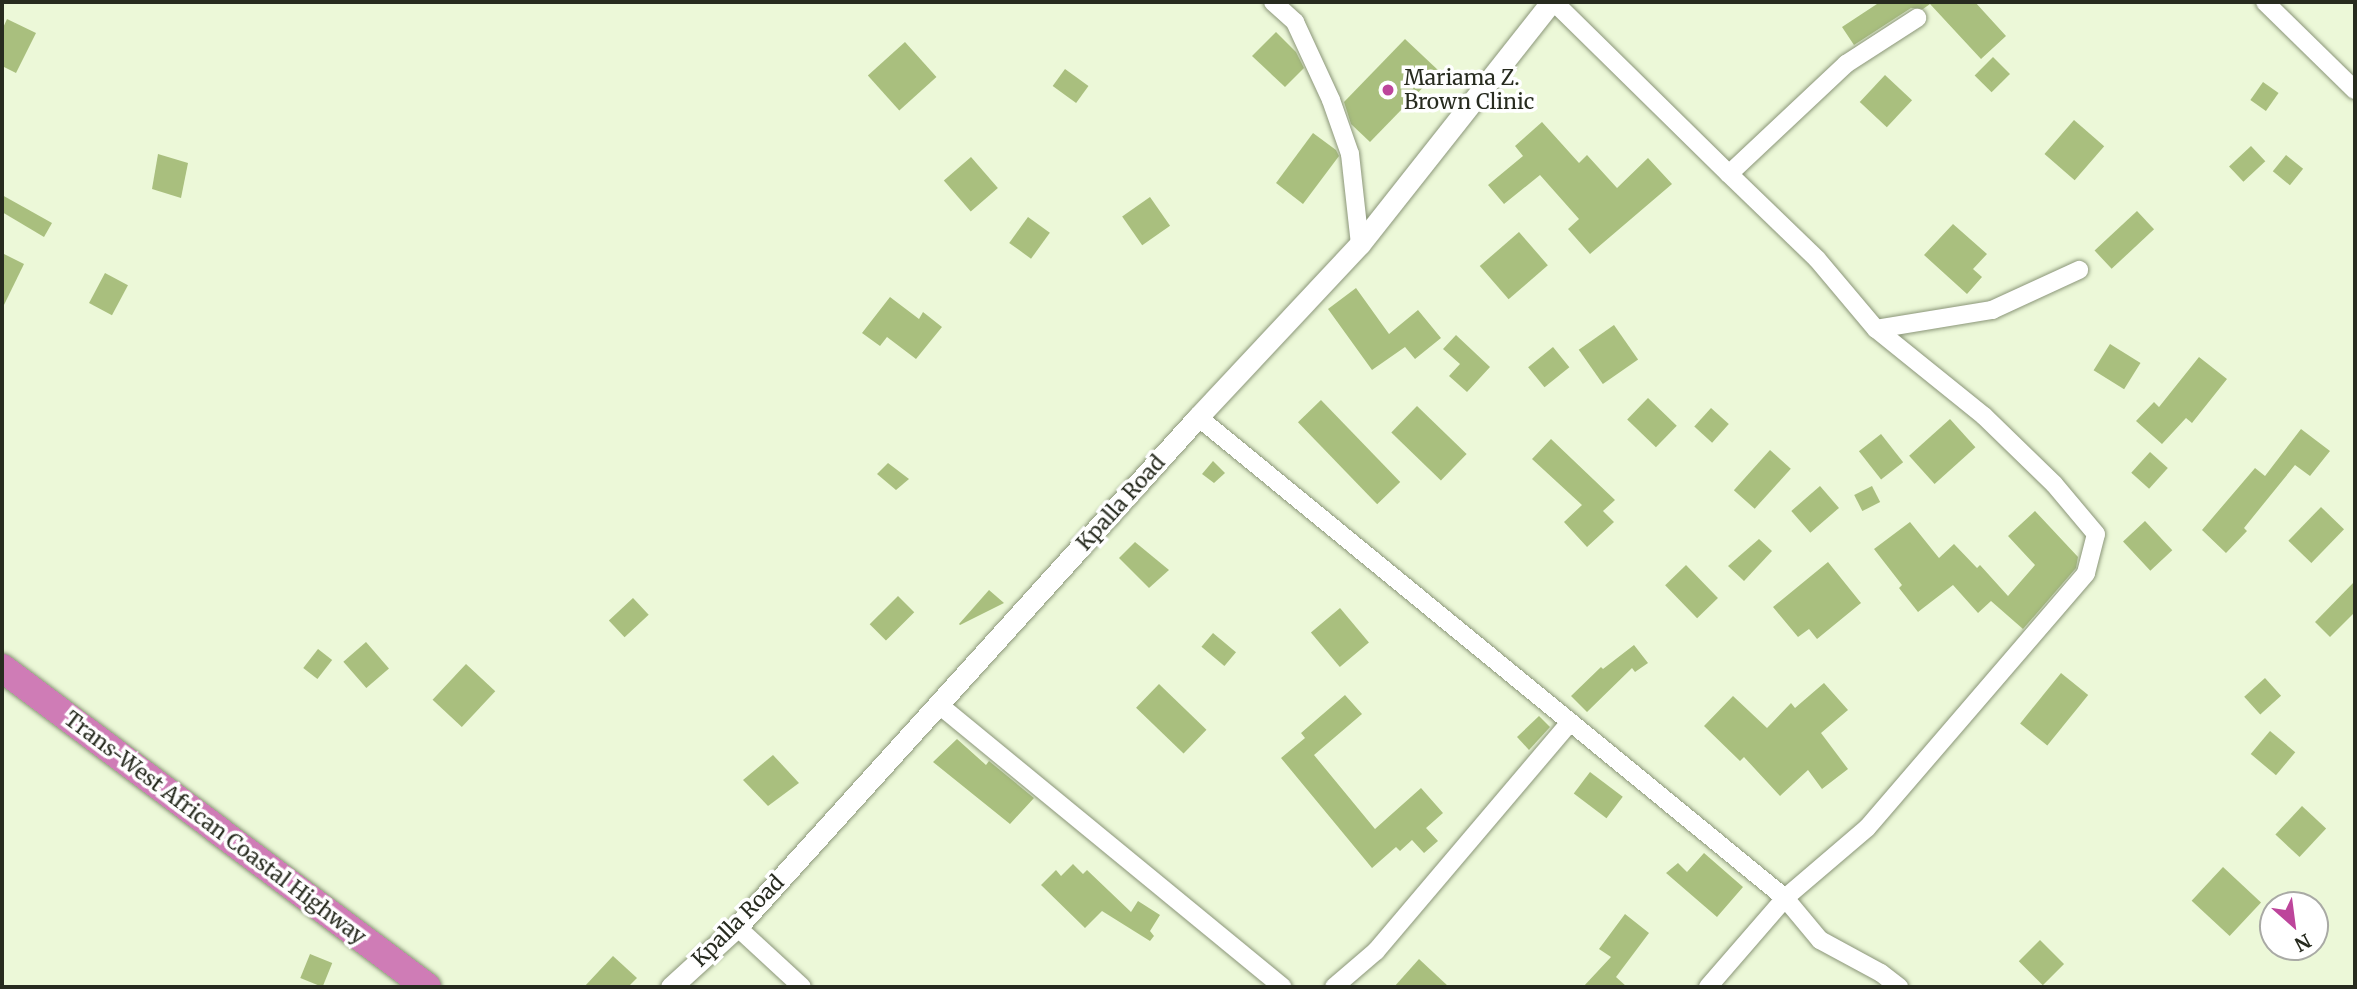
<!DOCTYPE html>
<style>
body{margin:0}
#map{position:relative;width:2357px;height:989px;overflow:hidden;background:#ecf8d8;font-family:Merriweather,serif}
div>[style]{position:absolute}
.building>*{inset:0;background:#a9bf7e;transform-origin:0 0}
.roads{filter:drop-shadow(0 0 2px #8b9679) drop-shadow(0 0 2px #8b9679)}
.minor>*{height:18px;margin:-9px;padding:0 9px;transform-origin:9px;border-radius:9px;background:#fff}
.tertiary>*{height:21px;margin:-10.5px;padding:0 10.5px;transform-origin:10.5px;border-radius:10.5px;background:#fff}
.trunk>*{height:28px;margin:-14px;padding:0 14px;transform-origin:14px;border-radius:14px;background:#cf7cb6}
.dots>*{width:19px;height:19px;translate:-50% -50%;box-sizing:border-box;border:4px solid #fff;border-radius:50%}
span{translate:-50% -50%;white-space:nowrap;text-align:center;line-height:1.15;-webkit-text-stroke:7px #fff;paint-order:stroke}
.poi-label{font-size:21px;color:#272b1f}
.left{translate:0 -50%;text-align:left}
.street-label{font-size:21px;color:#272b1f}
.frame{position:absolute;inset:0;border:4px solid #272b1f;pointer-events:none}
.north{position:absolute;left:2259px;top:891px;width:70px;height:70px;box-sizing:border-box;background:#fff;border:2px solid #a9aaa5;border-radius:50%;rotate:152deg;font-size:19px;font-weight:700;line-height:28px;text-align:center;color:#272b1f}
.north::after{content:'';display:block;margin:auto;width:24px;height:32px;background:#bd459b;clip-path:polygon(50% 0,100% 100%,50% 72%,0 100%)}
</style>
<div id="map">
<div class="building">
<div style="clip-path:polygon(1880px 2px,1975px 2px,2006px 36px,1981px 59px,1930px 4px,1923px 9px,1911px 8px,1854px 45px,1842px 27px)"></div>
<div style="clip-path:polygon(7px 19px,36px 33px,16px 73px,2px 66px,2px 30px)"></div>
<div style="clip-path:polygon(1276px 32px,1296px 52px,1304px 68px,1285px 87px,1252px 56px)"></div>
<div style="clip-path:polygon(1405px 39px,1439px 71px,1370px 142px,1351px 124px,1344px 102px)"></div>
<div style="left:905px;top:42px;width:47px;height:50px;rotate:48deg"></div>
<div style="left:1993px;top:57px;width:24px;height:26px;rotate:45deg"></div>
<div style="left:1065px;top:69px;width:29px;height:21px;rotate:36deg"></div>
<div style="left:1885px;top:75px;width:37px;height:37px;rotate:43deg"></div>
<div style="left:2263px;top:82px;width:19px;height:22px;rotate:35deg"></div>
<div style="left:2074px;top:120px;width:40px;height:45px;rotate:41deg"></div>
<div style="clip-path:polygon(1542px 122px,1579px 163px,1587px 155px,1617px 188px,1648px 158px,1672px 184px,1590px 254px,1568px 229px,1579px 219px,1540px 175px,1504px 204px,1488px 185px,1523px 156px,1515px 146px)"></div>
<div style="clip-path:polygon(1313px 133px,1336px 150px,1339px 156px,1303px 204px,1276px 183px)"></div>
<div style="left:2251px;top:146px;width:21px;height:30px;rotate:47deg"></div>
<div style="clip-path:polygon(158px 154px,188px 163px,181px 198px,152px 189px)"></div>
<div style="left:2286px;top:155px;width:22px;height:21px;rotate:39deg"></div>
<div style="left:971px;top:157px;width:41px;height:36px;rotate:49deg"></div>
<div style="clip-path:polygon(2px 195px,52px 223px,44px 237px,2px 212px)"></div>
<div style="left:1150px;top:197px;width:35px;height:34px;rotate:55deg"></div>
<div style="left:2137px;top:211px;width:25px;height:58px;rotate:47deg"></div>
<div style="left:1028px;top:217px;width:27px;height:32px;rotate:36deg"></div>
<div style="clip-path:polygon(1953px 224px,1987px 254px,1973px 269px,1982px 277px,1967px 294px,1924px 255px)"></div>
<div style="left:1519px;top:232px;width:44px;height:52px;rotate:49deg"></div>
<div style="clip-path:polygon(2px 253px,24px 264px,2px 309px)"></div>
<div style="left:105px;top:273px;width:26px;height:34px;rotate:28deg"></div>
<div style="clip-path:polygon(1356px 288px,1389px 334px,1418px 310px,1441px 338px,1415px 359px,1405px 347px,1372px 370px,1328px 309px)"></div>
<div style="clip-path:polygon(890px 297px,919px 319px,923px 312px,942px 327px,916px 359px,887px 337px,880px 346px,862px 333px)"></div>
<div style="left:1614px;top:325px;width:42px;height:43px;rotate:55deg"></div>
<div style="clip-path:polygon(1456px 335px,1490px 367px,1467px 392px,1449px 376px,1460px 364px,1443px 349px)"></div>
<div style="left:2110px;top:344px;width:36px;height:31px;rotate:32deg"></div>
<div style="left:1553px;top:347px;width:26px;height:32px;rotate:51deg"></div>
<div style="clip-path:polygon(2199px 357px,2227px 379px,2192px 423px,2186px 418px,2162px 444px,2136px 421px,2154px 402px,2159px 407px)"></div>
<div style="left:1648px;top:398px;width:40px;height:30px;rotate:44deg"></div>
<div style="left:1321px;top:400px;width:114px;height:32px;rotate:46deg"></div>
<div style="left:1417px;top:406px;width:69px;height:37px;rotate:44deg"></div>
<div style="left:1711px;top:408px;width:24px;height:25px;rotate:42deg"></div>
<div style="left:1950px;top:419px;width:38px;height:55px;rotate:48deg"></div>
<div style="clip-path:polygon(2301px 429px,2330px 451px,2310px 476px,2295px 465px,2244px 528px,2247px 531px,2226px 553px,2202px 530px,2255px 468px,2265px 476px)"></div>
<div style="left:1881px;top:434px;width:36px;height:28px;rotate:52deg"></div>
<div style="clip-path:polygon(1551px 439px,1615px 500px,1603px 511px,1614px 522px,1587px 547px,1564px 522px,1582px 505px,1532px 459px)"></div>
<div style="left:1770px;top:450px;width:28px;height:54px;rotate:42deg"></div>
<div style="left:2150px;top:452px;width:24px;height:28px;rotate:42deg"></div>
<div style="clip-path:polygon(1213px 461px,1225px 473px,1214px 483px,1202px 474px)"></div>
<div style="clip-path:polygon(888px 463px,909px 479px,896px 490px,877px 474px)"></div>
<div style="left:1820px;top:486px;width:29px;height:38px;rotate:49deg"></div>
<div style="left:1872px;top:486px;width:18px;height:20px;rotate:63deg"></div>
<div style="left:2321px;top:507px;width:32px;height:47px;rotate:44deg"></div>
<div style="clip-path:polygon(2035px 511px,2078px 557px,2076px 568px,2023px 629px,1991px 601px,1978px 613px,1953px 585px,1918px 612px,1899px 588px,1902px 585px,1874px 549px,1910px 522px,1939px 558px,1954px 544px,1977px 568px,1980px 565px,2008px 596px,2035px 565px,2008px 536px)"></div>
<div style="left:2145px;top:521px;width:40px;height:30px;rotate:47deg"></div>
<div style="clip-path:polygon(1759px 539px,1772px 551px,1744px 581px,1728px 566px)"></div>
<div style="clip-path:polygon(1135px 542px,1169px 570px,1149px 588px,1119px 558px)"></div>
<div style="clip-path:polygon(1828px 562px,1861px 603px,1817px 639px,1809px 629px,1798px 637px,1773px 607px)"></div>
<div style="left:1686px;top:565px;width:46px;height:29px;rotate:46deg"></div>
<div style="clip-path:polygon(2355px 581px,2355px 612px,2330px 637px,2315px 622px)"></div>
<div style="clip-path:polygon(989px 590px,1004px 603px,960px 625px,959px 624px)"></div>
<div style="left:898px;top:596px;width:23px;height:40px;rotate:45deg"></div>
<div style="left:633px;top:598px;width:23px;height:33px;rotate:47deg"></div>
<div style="left:1340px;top:608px;width:45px;height:38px;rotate:50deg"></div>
<div style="left:1213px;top:633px;width:30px;height:18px;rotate:40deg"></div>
<div style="left:366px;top:642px;width:35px;height:30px;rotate:49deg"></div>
<div style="clip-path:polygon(1634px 645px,1648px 663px,1635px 672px,1632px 668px,1587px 712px,1571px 696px,1601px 667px,1603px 669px)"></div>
<div style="left:318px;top:649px;width:18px;height:24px;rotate:38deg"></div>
<div style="left:466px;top:664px;width:40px;height:49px;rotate:43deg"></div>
<div style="left:2061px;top:673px;width:35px;height:65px;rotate:39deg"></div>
<div style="left:2265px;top:678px;width:24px;height:28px;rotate:48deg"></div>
<div style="clip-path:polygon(1824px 683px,1848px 710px,1821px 733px,1848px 769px,1822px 789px,1808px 770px,1780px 796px,1744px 757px,1740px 761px,1704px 726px,1733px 696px,1767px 728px,1791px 703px,1795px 708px)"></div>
<div style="left:1159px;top:684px;width:66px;height:33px;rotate:44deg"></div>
<div style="clip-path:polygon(1345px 695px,1362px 714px,1314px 755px,1375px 829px,1421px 788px,1443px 813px,1426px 828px,1438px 841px,1424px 853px,1412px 840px,1400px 851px,1396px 847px,1372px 868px,1281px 758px,1305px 738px,1301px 733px)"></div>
<div style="clip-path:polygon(1539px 716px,1550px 727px,1529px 750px,1517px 737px)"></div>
<div style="left:2270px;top:731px;width:33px;height:30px;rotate:40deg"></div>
<div style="clip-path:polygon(957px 739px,986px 765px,989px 761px,1034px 798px,1010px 824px,933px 762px)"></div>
<div style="clip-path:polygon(773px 755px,799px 783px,768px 806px,743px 780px)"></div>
<div style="left:1590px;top:772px;width:41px;height:27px;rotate:37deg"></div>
<div style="left:2302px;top:806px;width:33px;height:39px;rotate:43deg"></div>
<div style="clip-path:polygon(1704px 853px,1743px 887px,1717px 917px,1666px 873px,1678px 863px,1687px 872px)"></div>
<div style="clip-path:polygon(1073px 864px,1083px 874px,1087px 870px,1131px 912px,1138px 901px,1160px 915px,1150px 931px,1154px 936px,1150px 941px,1102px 911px,1085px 928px,1041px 885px,1056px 870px,1061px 876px)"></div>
<div style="left:2223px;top:867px;width:52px;height:46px;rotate:43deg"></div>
<div style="clip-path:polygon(1625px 914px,1649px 933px,1616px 977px,1627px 987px,1583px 987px,1611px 957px,1599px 949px)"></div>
<div style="left:2040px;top:940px;width:34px;height:30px;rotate:45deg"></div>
<div style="left:310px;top:954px;width:24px;height:26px;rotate:22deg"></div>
<div style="clip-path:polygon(613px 956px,637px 978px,628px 987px,584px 987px)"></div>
<div style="clip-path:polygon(1419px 959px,1449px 987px,1394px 987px)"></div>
</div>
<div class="roads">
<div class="minor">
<div style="left:1273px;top:2px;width:30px;rotate:42deg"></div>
<div style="left:1295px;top:22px;width:86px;rotate:65.2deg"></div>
<div style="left:1331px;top:100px;width:57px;rotate:70.6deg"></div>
<div style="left:1350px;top:154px;width:91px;rotate:83.7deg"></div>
<div style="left:1554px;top:2px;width:245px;rotate:44.5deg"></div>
<div style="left:1729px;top:174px;width:161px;rotate:-43.2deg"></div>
<div style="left:1846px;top:64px;width:85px;rotate:-32.9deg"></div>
<div style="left:2265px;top:2px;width:126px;rotate:44.4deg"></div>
<div style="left:1729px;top:174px;width:122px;rotate:44deg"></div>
<div style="left:1817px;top:259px;width:92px;rotate:49.9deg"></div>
<div style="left:1876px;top:329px;width:118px;rotate:-9.3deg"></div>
<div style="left:1992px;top:310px;width:96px;rotate:-24.7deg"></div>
<div style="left:1198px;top:417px;width:759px;rotate:39.33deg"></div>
<div style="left:1785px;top:898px;width:55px;rotate:50.2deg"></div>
<div style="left:1820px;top:940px;width:69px;rotate:28.4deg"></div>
<div style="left:1881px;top:973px;width:23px;rotate:38deg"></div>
<div style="left:938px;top:704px;width:446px;rotate:39.4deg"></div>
<div style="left:737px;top:927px;width:88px;rotate:42.7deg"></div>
<div style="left:1334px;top:987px;width:55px;rotate:-40.6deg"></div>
<div style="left:1376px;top:951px;width:300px;rotate:-49.7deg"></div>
<div style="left:1708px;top:987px;width:118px;rotate:-49.1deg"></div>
<div style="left:1785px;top:898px;width:108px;rotate:-40.5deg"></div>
<div style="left:1867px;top:828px;width:336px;rotate:-49.3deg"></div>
<div style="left:2086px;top:573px;width:40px;rotate:-75.6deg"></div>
<div style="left:2096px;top:534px;width:65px;rotate:-130deg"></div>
<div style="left:2054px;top:484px;width:98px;rotate:-135.8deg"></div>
<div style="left:1984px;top:416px;width:139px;rotate:-141.1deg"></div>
</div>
<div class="tertiary">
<div style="left:671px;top:987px;width:89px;rotate:-42.3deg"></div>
<div style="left:737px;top:927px;width:687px;rotate:-47.89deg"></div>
<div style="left:1198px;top:417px;width:237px;rotate:-46.9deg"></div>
<div style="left:1360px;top:244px;width:308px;rotate:-51.7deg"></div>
</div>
<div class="trunk">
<div style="left:2px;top:668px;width:531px;rotate:36.89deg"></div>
</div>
</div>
<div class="dots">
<div style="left:1388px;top:90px;background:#bd459b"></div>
</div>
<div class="poi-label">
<span class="left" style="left:1404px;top:90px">Mariama Z.<br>Brown Clinic</span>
</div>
<div class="street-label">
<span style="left:1121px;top:503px;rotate:-48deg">Kpalla Road</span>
<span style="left:215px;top:828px;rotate:37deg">Trans-West African Coastal Highway</span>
<span style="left:738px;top:921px;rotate:-45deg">Kpalla Road</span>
</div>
<div class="frame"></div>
<div class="north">N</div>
</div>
